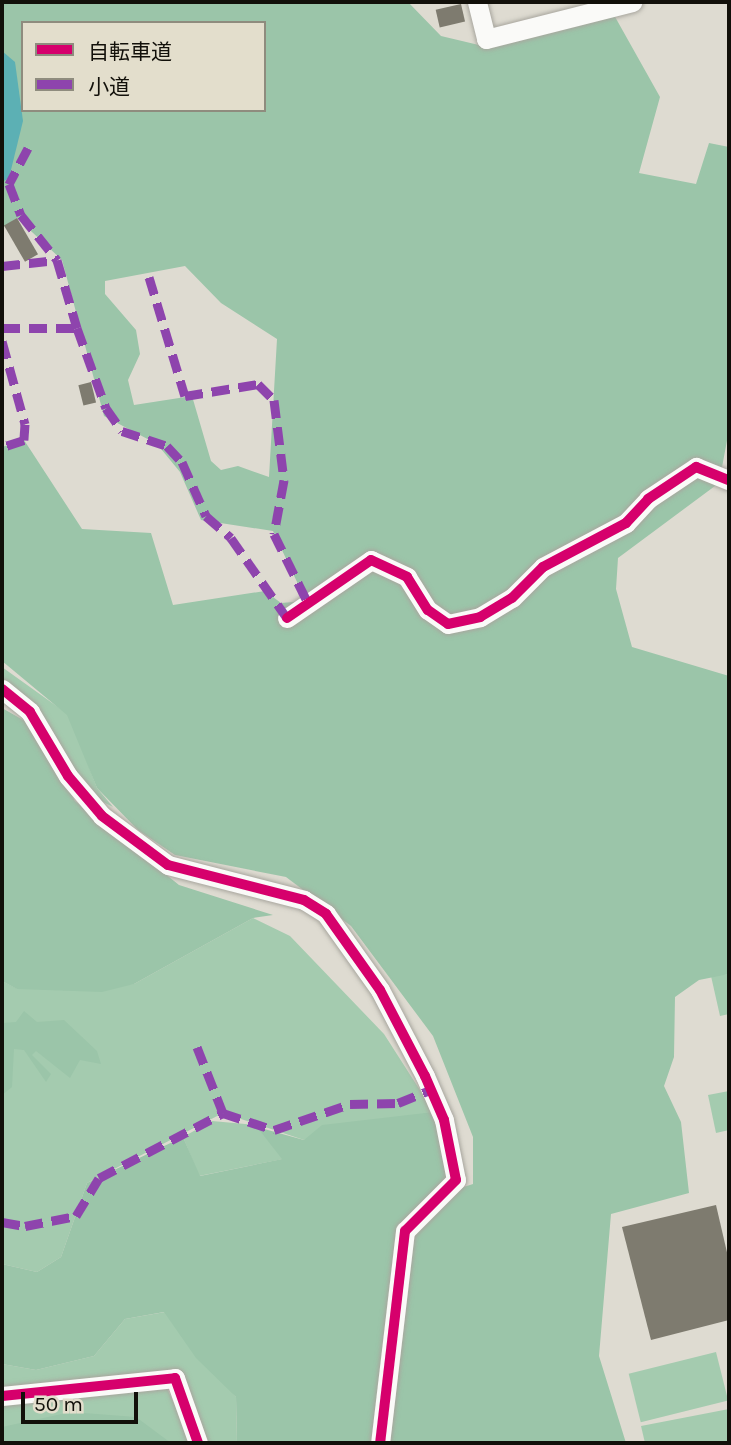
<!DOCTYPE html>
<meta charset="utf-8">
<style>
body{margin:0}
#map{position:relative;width:731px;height:1445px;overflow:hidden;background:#dedbd1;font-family:Karla,"Noto Sans JP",sans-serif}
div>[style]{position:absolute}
.green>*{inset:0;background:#a4cbaf;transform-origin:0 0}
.forest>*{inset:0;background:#9bc5a9}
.water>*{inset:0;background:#5cb0b4}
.building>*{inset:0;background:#7e7b6f;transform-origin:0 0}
.roads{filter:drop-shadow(0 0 2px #a8a69e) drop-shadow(0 0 2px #a8a69e)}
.minor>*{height:19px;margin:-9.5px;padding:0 9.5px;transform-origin:9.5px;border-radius:9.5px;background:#fafaf8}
.quiet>*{height:9px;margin-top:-4.5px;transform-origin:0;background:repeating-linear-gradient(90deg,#8e44ad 0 18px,transparent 0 27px)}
.cycleway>*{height:10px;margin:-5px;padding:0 5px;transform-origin:5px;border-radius:5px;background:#d6006c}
span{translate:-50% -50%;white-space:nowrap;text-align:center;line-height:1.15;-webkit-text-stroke:7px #e3decc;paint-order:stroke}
.frame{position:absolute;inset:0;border:4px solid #12100a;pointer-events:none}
.legend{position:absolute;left:21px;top:21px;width:245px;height:91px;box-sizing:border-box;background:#e3decc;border:2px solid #8f8c7e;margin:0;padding:9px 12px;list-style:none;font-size:21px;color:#12100a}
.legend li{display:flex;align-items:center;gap:14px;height:35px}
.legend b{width:35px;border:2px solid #8f8c7e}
.scale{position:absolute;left:21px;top:1392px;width:117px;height:32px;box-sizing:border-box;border:4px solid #12100a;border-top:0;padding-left:9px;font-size:21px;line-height:24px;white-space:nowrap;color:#12100a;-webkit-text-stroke:5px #e3decc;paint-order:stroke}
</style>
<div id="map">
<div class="green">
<div style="clip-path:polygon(2px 667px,69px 715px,97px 788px,113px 807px,81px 791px,2px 692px)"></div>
<div style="clip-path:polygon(253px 918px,290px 936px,384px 1034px,434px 1112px,304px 1140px,223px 1113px,87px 1183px,61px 1257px,37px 1272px,2px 1264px,2px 981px,18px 989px,134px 984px)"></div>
<div style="clip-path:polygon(729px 974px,729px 1014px,720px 1016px,711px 976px)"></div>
<div style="clip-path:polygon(729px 1091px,729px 1130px,716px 1133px,708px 1095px)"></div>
<div style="clip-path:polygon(212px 1121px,257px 1125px,283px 1159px,199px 1176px,183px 1137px)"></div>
<div style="clip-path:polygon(165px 1312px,236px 1397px,237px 1443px,204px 1443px,178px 1371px,2px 1393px,2px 1364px,36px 1370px,94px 1356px,125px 1319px)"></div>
<div style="left:716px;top:1352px;width:50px;height:90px;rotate:76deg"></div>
<div style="clip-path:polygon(165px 1384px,192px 1443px,2px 1428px,2px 1405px)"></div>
<div style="clip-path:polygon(729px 1409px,729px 1443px,645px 1443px,641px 1426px)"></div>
</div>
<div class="forest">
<div style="clip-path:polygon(evenodd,2px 2px,408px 2px,441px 36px,483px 46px,614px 15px,660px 97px,639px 173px,696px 184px,709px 143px,729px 147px,729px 430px,719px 483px,618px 558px,616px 589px,632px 647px,729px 676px,729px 974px,699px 980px,675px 997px,674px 1057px,664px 1086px,681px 1122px,689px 1193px,611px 1214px,599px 1356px,626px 1443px,237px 1443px,236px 1397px,196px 1358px,164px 1312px,125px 1319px,94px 1356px,36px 1370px,2px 1364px,2px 1264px,37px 1272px,61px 1257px,87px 1183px,183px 1137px,200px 1176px,282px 1159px,257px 1127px,304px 1140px,322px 1125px,434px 1112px,449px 1161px,448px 1192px,473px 1184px,473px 1137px,433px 1036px,351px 926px,286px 877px,175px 855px,138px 830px,97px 788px,67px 715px,2px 661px,2px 447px,24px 440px,82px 529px,151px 533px,173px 605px,265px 591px,281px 603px,306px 601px,273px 531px,201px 520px,180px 472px,157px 444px,104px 416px,62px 260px,17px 218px,2px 228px,2px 2px,23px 23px,264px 23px,264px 110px,23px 110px,23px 23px,2px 2px,185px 266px,221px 303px,277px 339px,269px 477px,238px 466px,221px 470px,211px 461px,192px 396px,134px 405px,128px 380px,140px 354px,136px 330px,105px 294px,105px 281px,185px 266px)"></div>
<div style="clip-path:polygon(2px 708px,32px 725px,75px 801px,179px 885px,273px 915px,253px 918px,134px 984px,102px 992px,17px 989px,2px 981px)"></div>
<div style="clip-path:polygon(24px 1011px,37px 1022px,64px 1020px,97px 1051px,101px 1064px,80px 1060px,70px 1078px,36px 1051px,32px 1055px,51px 1074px,46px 1082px,24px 1050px,14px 1049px,12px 1087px,2px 1095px,2px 1023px,16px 1022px)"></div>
<div style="clip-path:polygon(71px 1412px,136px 1417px,171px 1443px,2px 1443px,2px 1427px)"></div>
</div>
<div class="water">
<div style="clip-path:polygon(2px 51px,15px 62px,23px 121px,9px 178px,2px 182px)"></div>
</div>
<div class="building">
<div style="left:461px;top:4px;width:18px;height:26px;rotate:77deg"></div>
<div style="left:17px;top:218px;width:42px;height:15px;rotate:60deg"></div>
<div style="left:91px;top:382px;width:21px;height:13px;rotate:76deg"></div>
<div style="clip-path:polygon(716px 1205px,729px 1261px,729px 1320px,651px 1340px,622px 1227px)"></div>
</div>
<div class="roads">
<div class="minor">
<div style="left:477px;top:2px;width:38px;rotate:76deg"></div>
<div style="left:486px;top:39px;width:151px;rotate:-14.2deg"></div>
<div style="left:287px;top:618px;width:102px;rotate:-34.6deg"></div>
<div style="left:371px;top:560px;width:40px;rotate:25deg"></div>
<div style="left:407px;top:577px;width:39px;rotate:58deg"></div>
<div style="left:428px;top:610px;width:24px;rotate:35deg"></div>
<div style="left:448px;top:624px;width:33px;rotate:-12deg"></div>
<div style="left:480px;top:617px;width:37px;rotate:-31deg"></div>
<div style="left:512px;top:598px;width:44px;rotate:-45deg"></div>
<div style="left:543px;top:567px;width:94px;rotate:-27.9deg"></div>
<div style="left:626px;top:523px;width:33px;rotate:-47deg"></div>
<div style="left:648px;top:499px;width:58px;rotate:-33.7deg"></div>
<div style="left:696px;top:467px;width:35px;rotate:22deg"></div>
<div style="left:2px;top:689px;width:36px;rotate:39deg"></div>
<div style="left:30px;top:712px;width:74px;rotate:59.3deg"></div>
<div style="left:68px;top:776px;width:52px;rotate:49.6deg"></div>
<div style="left:102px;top:816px;width:82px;rotate:36.6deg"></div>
<div style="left:168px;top:865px;width:140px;rotate:14.4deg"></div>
<div style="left:304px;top:900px;width:26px;rotate:32deg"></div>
<div style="left:326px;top:914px;width:93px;rotate:54.6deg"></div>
<div style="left:380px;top:990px;width:97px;rotate:62.4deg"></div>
<div style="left:425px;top:1076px;width:48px;rotate:66.6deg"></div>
<div style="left:444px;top:1120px;width:61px;rotate:78.7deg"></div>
<div style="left:456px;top:1180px;width:72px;rotate:135deg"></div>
<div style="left:405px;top:1231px;width:213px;rotate:96.7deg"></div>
<div style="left:2px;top:1396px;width:174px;rotate:-5.9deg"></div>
<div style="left:175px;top:1378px;width:69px;rotate:70.5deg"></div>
</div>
</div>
<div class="quiet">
<div style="left:28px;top:148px;width:41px;rotate:117.8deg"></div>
<div style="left:9px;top:184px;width:33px;rotate:69deg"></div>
<div style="left:21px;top:215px;width:58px;rotate:51.3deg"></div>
<div style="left:2px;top:266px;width:55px;rotate:-6.2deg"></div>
<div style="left:57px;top:260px;width:71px;rotate:73.6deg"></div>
<div style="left:149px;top:277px;width:124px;rotate:73.2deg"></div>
<div style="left:185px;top:396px;width:74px;rotate:-9.3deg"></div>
<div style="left:258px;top:384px;width:23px;rotate:45deg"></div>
<div style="left:274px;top:400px;width:81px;rotate:82.9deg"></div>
<div style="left:284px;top:480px;width:55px;rotate:100.5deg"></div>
<div style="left:274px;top:534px;width:77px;rotate:63.8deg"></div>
<div style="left:2px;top:328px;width:75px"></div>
<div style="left:77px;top:328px;width:85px;rotate:70.1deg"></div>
<div style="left:106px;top:408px;width:28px;rotate:55deg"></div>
<div style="left:122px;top:431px;width:47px;rotate:18.4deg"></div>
<div style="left:167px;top:446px;width:22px;rotate:47deg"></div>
<div style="left:182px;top:462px;width:59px;rotate:66deg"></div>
<div style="left:206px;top:516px;width:33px;rotate:41deg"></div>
<div style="left:231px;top:538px;width:98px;rotate:55deg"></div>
<div style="left:2px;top:341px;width:86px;rotate:74.5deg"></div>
<div style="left:25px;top:424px;width:16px;rotate:94deg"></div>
<div style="left:24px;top:440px;width:23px;rotate:162deg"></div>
<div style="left:197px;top:1047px;width:71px;rotate:68.5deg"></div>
<div style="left:2px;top:1222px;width:23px;rotate:10deg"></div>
<div style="left:25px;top:1226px;width:52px;rotate:-11.1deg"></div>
<div style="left:76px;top:1216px;width:44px;rotate:-58.8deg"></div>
<div style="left:99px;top:1178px;width:140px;rotate:-27.7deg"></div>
<div style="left:223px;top:1113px;width:54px;rotate:18.4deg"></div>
<div style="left:274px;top:1130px;width:80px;rotate:-18.9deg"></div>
<div style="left:350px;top:1104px;width:48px;rotate:-1.2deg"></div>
<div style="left:398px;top:1103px;width:35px;rotate:-22deg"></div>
</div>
<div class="cycleway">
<div style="left:287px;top:618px;width:102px;rotate:-34.6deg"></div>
<div style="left:371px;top:560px;width:40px;rotate:25deg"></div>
<div style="left:407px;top:577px;width:39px;rotate:58deg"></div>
<div style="left:428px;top:610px;width:24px;rotate:35deg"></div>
<div style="left:448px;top:624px;width:33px;rotate:-12deg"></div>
<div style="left:480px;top:617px;width:37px;rotate:-31deg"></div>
<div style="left:512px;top:598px;width:44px;rotate:-45deg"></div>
<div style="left:543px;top:567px;width:94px;rotate:-27.9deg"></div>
<div style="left:626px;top:523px;width:33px;rotate:-47deg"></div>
<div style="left:648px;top:499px;width:58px;rotate:-33.7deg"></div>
<div style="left:696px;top:467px;width:35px;rotate:22deg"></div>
<div style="left:2px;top:689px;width:36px;rotate:39deg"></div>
<div style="left:30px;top:712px;width:74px;rotate:59.3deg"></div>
<div style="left:68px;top:776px;width:52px;rotate:49.6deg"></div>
<div style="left:102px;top:816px;width:82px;rotate:36.6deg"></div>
<div style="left:168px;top:865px;width:140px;rotate:14.4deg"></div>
<div style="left:304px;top:900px;width:26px;rotate:32deg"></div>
<div style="left:326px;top:914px;width:93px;rotate:54.6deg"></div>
<div style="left:380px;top:990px;width:97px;rotate:62.4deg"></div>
<div style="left:425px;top:1076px;width:48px;rotate:66.6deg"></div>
<div style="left:444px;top:1120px;width:61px;rotate:78.7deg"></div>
<div style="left:456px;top:1180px;width:72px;rotate:135deg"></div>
<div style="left:405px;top:1231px;width:213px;rotate:96.7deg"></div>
<div style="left:2px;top:1396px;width:174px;rotate:-5.9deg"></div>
<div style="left:175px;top:1378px;width:69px;rotate:70.5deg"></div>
</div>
<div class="frame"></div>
<ul class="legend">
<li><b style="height:9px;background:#d6006c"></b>自転車道</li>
<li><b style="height:9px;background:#8e44ad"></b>小道</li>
</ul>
<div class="scale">50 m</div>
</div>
